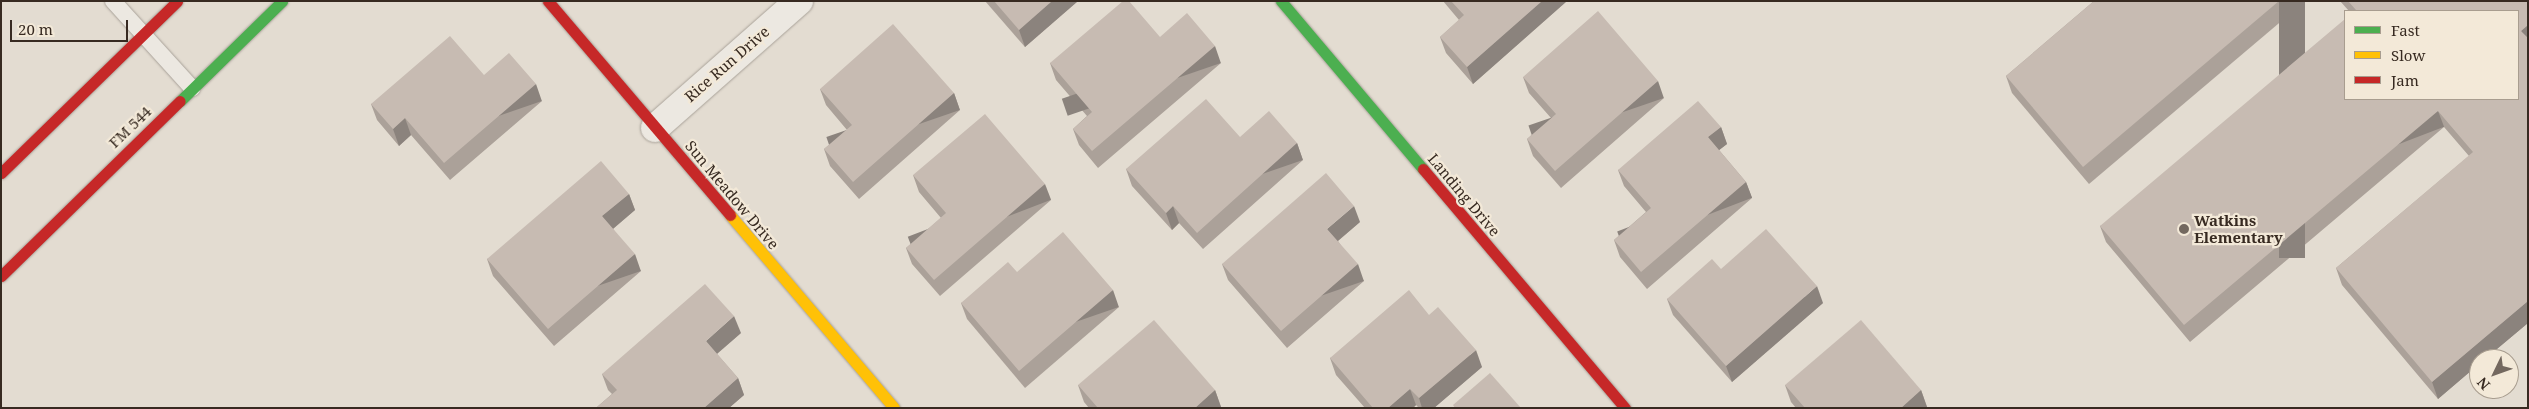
<!DOCTYPE html>
<style>
body{margin:0}
#map{position:relative;width:2529px;height:409px;overflow:hidden;background:#e3dcd1;font-family:"Noto Serif",serif}
div>[style]{position:absolute}
.roads{filter:drop-shadow(0 0 1px #a9a299) drop-shadow(0 0 1px #a9a299)}
.lane>*{height:16px;margin:-8px;padding:0 8px;transform-origin:8px;border-radius:8px;background:#ece8e1}
.street>*{height:28px;margin:-14px;padding:0 14px;transform-origin:14px;border-radius:14px;background:#ece8e1}
.fast>*{height:11px;margin:-5.5px;padding:0 5.5px;transform-origin:5.5px;border-radius:5.5px;background:#4caf50}
.slow>*{height:11px;margin:-5.5px;padding:0 5.5px;transform-origin:5.5px;border-radius:5.5px;background:#ffc107}
.jam>*{height:11px;margin:-5.5px;padding:0 5.5px;transform-origin:5.5px;border-radius:5.5px;background:#c62828}
.wall>*{inset:0;background:#aba199}
.shaded-wall>*{inset:0;background:#8b837d;transform-origin:0 0}
.building>*{inset:0;background:#c7bbb2}
.dots>*{width:14px;height:14px;translate:-50% -50%;box-sizing:border-box;border:2px solid #f3e9d8;border-radius:50%}
span{translate:-50% -50%;white-space:nowrap;text-align:center;line-height:1.15;-webkit-text-stroke:4.5px #f3e9d8;paint-order:stroke}
.street-label{font-size:15px;color:#372a21}
.poi-label{font-size:15px;color:#372a21;font-weight:700}
.left{translate:0 -50%;text-align:left}
.frame{position:absolute;inset:0;border:2px solid #372a21;pointer-events:none}
.legend{position:absolute;left:2344px;top:10px;width:175px;height:90px;box-sizing:border-box;background:#f3e9d8;border:1px solid #a89d8f;margin:0;padding:6px 9px;list-style:none;font-size:15px;color:#372a21}
.legend li{display:flex;align-items:center;gap:10px;height:25px}
.legend b{width:25px;border:1px solid #a89d8f}
.north{position:absolute;left:2469px;top:349px;width:50px;height:50px;box-sizing:border-box;background:#f3e9d8;border:1px solid #a89d8f;border-radius:50%;rotate:228deg;font-size:14px;font-weight:700;line-height:20px;text-align:center;color:#372a21}
.north::after{content:'';display:block;margin:auto;width:18px;height:22px;background:#73685f;clip-path:polygon(50% 0,100% 100%,50% 72%,0 100%)}
.scale{position:absolute;left:10px;top:20px;width:118px;height:22px;box-sizing:border-box;border:2px solid #372a21;border-top:0;padding-left:6px;font-size:15px;line-height:18px;white-space:nowrap;color:#372a21;-webkit-text-stroke:4px #f3e9d8;paint-order:stroke}
</style>
<div id="map">
<div class="roads">
<div class="lane">
<div style="left:113px;top:1px;width:118px;rotate:47.8deg"></div>
</div>
<div class="street">
<div style="left:655px;top:128px;width:192px;rotate:-41.4deg"></div>
</div>
<div class="fast">
<div style="left:1281px;top:1px;width:220px;rotate:49.8deg"></div>
<div style="left:180px;top:101px;width:143px;rotate:-44.4deg"></div>
</div>
<div class="slow">
<div style="left:730px;top:215px;width:253px;rotate:49.6deg"></div>
</div>
<div class="jam">
<div style="left:548px;top:1px;width:281px;rotate:49.6deg"></div>
<div style="left:1423px;top:169px;width:313px;rotate:49.8deg"></div>
<div style="left:1px;top:173px;width:246px;rotate:-44.3deg"></div>
<div style="left:1px;top:276px;width:250px;rotate:-44.4deg"></div>
</div>
</div>
<div class="wall">
<div style="clip-path:polygon(985px 1px,1078px 1px,1025px 47px)"></div>
<div style="clip-path:polygon(1443px 1px,1567px 1px,1473px 84px,1446px 53px,1440px 37px,1459px 20px)"></div>
<div style="clip-path:polygon(2094px 1px,2305px 1px,2089px 184px,2012px 93px,2006px 76px)"></div>
<div style="clip-path:polygon(2340px 1px,2528px 1px,2528px 323px,2485px 359px,2479px 359px,2479px 364px,2438px 399px,2342px 285px,2336px 268px,2469px 156px,2444px 127px,2190px 342px,2106px 242px,2100px 226px,2518px 11px,2349px 11px)"></div>
<div style="clip-path:polygon(1160px 37px,1221px 63px,1098px 168px,1079px 145px,1073px 129px,1087px 116px,1056px 80px,1050px 63px)"></div>
<div style="clip-path:polygon(484px 75px,542px 101px,450px 180px,411px 135px,399px 146px,377px 120px,371px 104px)"></div>
<div style="clip-path:polygon(1523px 77px,1664px 98px,1561px 188px,1533px 156px,1527px 139px,1551px 118px,1529px 93px)"></div>
<div style="clip-path:polygon(820px 89px,954px 93px,960px 110px,859px 199px,830px 166px,824px 149px,847px 130px,826px 105px)"></div>
<div style="clip-path:polygon(1721px 127px,1727px 144px,1719px 150px,1746px 182px,1752px 198px,1647px 289px,1620px 257px,1614px 240px,1646px 212px,1624px 186px,1618px 170px)"></div>
<div style="clip-path:polygon(1240px 137px,1297px 143px,1303px 160px,1203px 249px,1179px 223px,1172px 230px,1132px 186px,1126px 169px)"></div>
<div style="clip-path:polygon(913px 175px,1051px 200px,940px 296px,912px 264px,906px 248px,941px 218px,919px 192px)"></div>
<div style="clip-path:polygon(629px 194px,635px 210px,613px 229px,641px 271px,554px 346px,493px 276px,487px 259px)"></div>
<div style="clip-path:polygon(1360px 222px,1338px 241px,1364px 281px,1287px 348px,1228px 280px,1222px 264px)"></div>
<div style="clip-path:polygon(1721px 269px,1823px 303px,1732px 382px,1673px 315px,1667px 299px)"></div>
<div style="clip-path:polygon(1017px 272px,1119px 307px,1025px 388px,967px 319px,961px 303px)"></div>
<div style="clip-path:polygon(1429px 315px,1482px 367px,1434px 408px,1419px 408px,1416px 405px,1413px 408px,1365px 408px,1336px 375px,1330px 358px)"></div>
<div style="clip-path:polygon(741px 333px,717px 354px,738px 378px,744px 395px,729px 408px,598px 408px,597px 407px,612px 394px,608px 390px,602px 374px)"></div>
<div style="clip-path:polygon(1078px 385px,1215px 390px,1221px 407px,1220px 408px,1089px 408px,1084px 402px)"></div>
<div style="clip-path:polygon(1785px 385px,1921px 390px,1927px 407px,1926px 408px,1796px 408px,1791px 402px)"></div>
</div>
<div class="shaded-wall">
<div style="clip-path:polygon(1052px 1px,1078px 1px,1025px 47px,1019px 30px)"></div>
<div style="clip-path:polygon(1542px 1px,1567px 1px,1473px 84px,1467px 67px)"></div>
<div style="left:2279px;top:1px;width:26px;height:257px"></div>
<div style="clip-path:polygon(2528px 25px,2528px 47px,2521px 31px)"></div>
<div style="left:1215px;top:46px;width:18px;height:162px;rotate:71deg"></div>
<div style="left:1658px;top:81px;width:18px;height:137px;rotate:71deg"></div>
<div style="left:536px;top:84px;width:18px;height:121px;rotate:71deg"></div>
<div style="left:954px;top:93px;width:18px;height:135px;rotate:71deg"></div>
<div style="left:2438px;top:111px;width:17px;height:332px;rotate:69deg"></div>
<div style="clip-path:polygon(405px 118px,411px 135px,399px 146px,393px 129px)"></div>
<div style="clip-path:polygon(1721px 127px,1727px 144px,1714px 154px,1708px 137px)"></div>
<div style="left:1297px;top:143px;width:18px;height:135px;rotate:71deg"></div>
<div style="left:1746px;top:182px;width:17px;height:138px;rotate:69deg"></div>
<div style="left:1045px;top:184px;width:17px;height:147px;rotate:69deg"></div>
<div style="clip-path:polygon(629px 194px,635px 210px,608px 233px,602px 216px)"></div>
<div style="clip-path:polygon(1173px 206px,1179px 223px,1172px 230px,1166px 213px)"></div>
<div style="clip-path:polygon(1354px 206px,1360px 222px,1333px 245px,1327px 229px)"></div>
<div style="left:635px;top:254px;width:18px;height:115px;rotate:71deg"></div>
<div style="left:1358px;top:264px;width:18px;height:102px;rotate:71deg"></div>
<div style="clip-path:polygon(1817px 286px,1823px 303px,1732px 382px,1726px 366px)"></div>
<div style="left:1113px;top:290px;width:18px;height:124px;rotate:71deg"></div>
<div style="clip-path:polygon(2528px 301px,2528px 323px,2485px 359px,2479px 359px,2479px 364px,2438px 399px,2432px 382px)"></div>
<div style="clip-path:polygon(734px 316px,741px 333px,712px 358px,706px 341px)"></div>
<div style="clip-path:polygon(1476px 350px,1482px 367px,1434px 408px,1422px 408px,1419px 398px)"></div>
<div style="clip-path:polygon(738px 378px,744px 395px,729px 408px,704px 408px)"></div>
<div style="clip-path:polygon(1410px 389px,1416px 405px,1413px 408px,1388px 408px)"></div>
<div style="clip-path:polygon(1215px 390px,1221px 407px,1220px 408px,1195px 408px)"></div>
<div style="clip-path:polygon(1921px 390px,1927px 407px,1926px 408px,1901px 408px)"></div>
</div>
<div class="building">
<div style="clip-path:polygon(994px 1px,1052px 1px,1019px 30px)"></div>
<div style="clip-path:polygon(1123px 1px,1129px 1px,1160px 37px,1187px 13px,1215px 46px,1092px 151px,1073px 129px,1092px 112px,1050px 63px)"></div>
<div style="clip-path:polygon(1451px 1px,1542px 1px,1467px 67px,1440px 37px,1464px 15px)"></div>
<div style="clip-path:polygon(2094px 1px,2279px 1px,2083px 167px,2006px 76px)"></div>
<div style="clip-path:polygon(2348px 1px,2528px 1px,2528px 25px,2521px 31px,2528px 38px,2528px 301px,2432px 382px,2336px 268px,2473px 152px,2438px 111px,2184px 325px,2100px 226px,2345px 19px,2345px 99px,2518px 99px,2518px 11px,2354px 11px,2356px 10px)"></div>
<div style="clip-path:polygon(1598px 11px,1658px 81px,1555px 171px,1527px 139px,1556px 114px,1523px 77px)"></div>
<div style="clip-path:polygon(893px 24px,954px 93px,853px 182px,824px 149px,852px 125px,820px 89px)"></div>
<div style="clip-path:polygon(450px 36px,484px 75px,509px 53px,536px 84px,444px 163px,405px 118px,393px 129px,371px 104px)"></div>
<div style="clip-path:polygon(1206px 99px,1240px 137px,1269px 111px,1297px 143px,1197px 233px,1173px 206px,1166px 213px,1126px 169px)"></div>
<div style="clip-path:polygon(1698px 101px,1721px 127px,1708px 137px,1746px 182px,1641px 272px,1614px 240px,1651px 208px,1618px 170px)"></div>
<div style="clip-path:polygon(985px 114px,1045px 184px,934px 280px,906px 248px,946px 213px,913px 175px)"></div>
<div style="clip-path:polygon(601px 161px,629px 194px,602px 216px,635px 254px,548px 329px,487px 259px)"></div>
<div style="clip-path:polygon(1326px 173px,1354px 206px,1327px 229px,1358px 264px,1281px 331px,1222px 264px)"></div>
<div style="clip-path:polygon(1766px 229px,1817px 286px,1726px 366px,1667px 299px,1712px 259px,1721px 269px)"></div>
<div style="clip-path:polygon(1063px 232px,1113px 290px,1019px 371px,961px 303px,1008px 262px,1017px 272px)"></div>
<div style="clip-path:polygon(705px 284px,734px 316px,706px 341px,738px 378px,704px 408px,598px 408px,597px 407px,617px 390px,602px 374px)"></div>
<div style="clip-path:polygon(1409px 290px,1429px 315px,1438px 307px,1476px 350px,1419px 398px,1410px 389px,1388px 408px,1373px 408px,1330px 358px)"></div>
<div style="clip-path:polygon(1154px 320px,1215px 390px,1195px 408px,1098px 408px,1078px 385px)"></div>
<div style="clip-path:polygon(1861px 320px,1921px 390px,1901px 408px,1805px 408px,1785px 385px)"></div>
<div style="clip-path:polygon(1490px 373px,1521px 408px,1455px 408px,1453px 405px)"></div>
</div>
<div class="dots">
<div style="left:2184px;top:229px;background:#73685f"></div>
</div>
<div class="street-label">
<span style="left:727px;top:64px;rotate:-41deg">Rice Run Drive</span>
<span style="left:130px;top:127px;rotate:-44deg">FM 544</span>
<span style="left:732px;top:195px;rotate:50deg">Sun Meadow Drive</span>
<span style="left:1464px;top:195px;rotate:50deg">Landing Drive</span>
</div>
<div class="poi-label">
<span class="left" style="left:2194px;top:229px">Watkins<br>Elementary</span>
</div>
<div class="frame"></div>
<ul class="legend">
<li><b style="height:6px;background:#4caf50"></b>Fast</li>
<li><b style="height:6px;background:#ffc107"></b>Slow</li>
<li><b style="height:6px;background:#c62828"></b>Jam</li>
</ul>
<div class="north">N</div>
<div class="scale">20 m</div>
</div>
